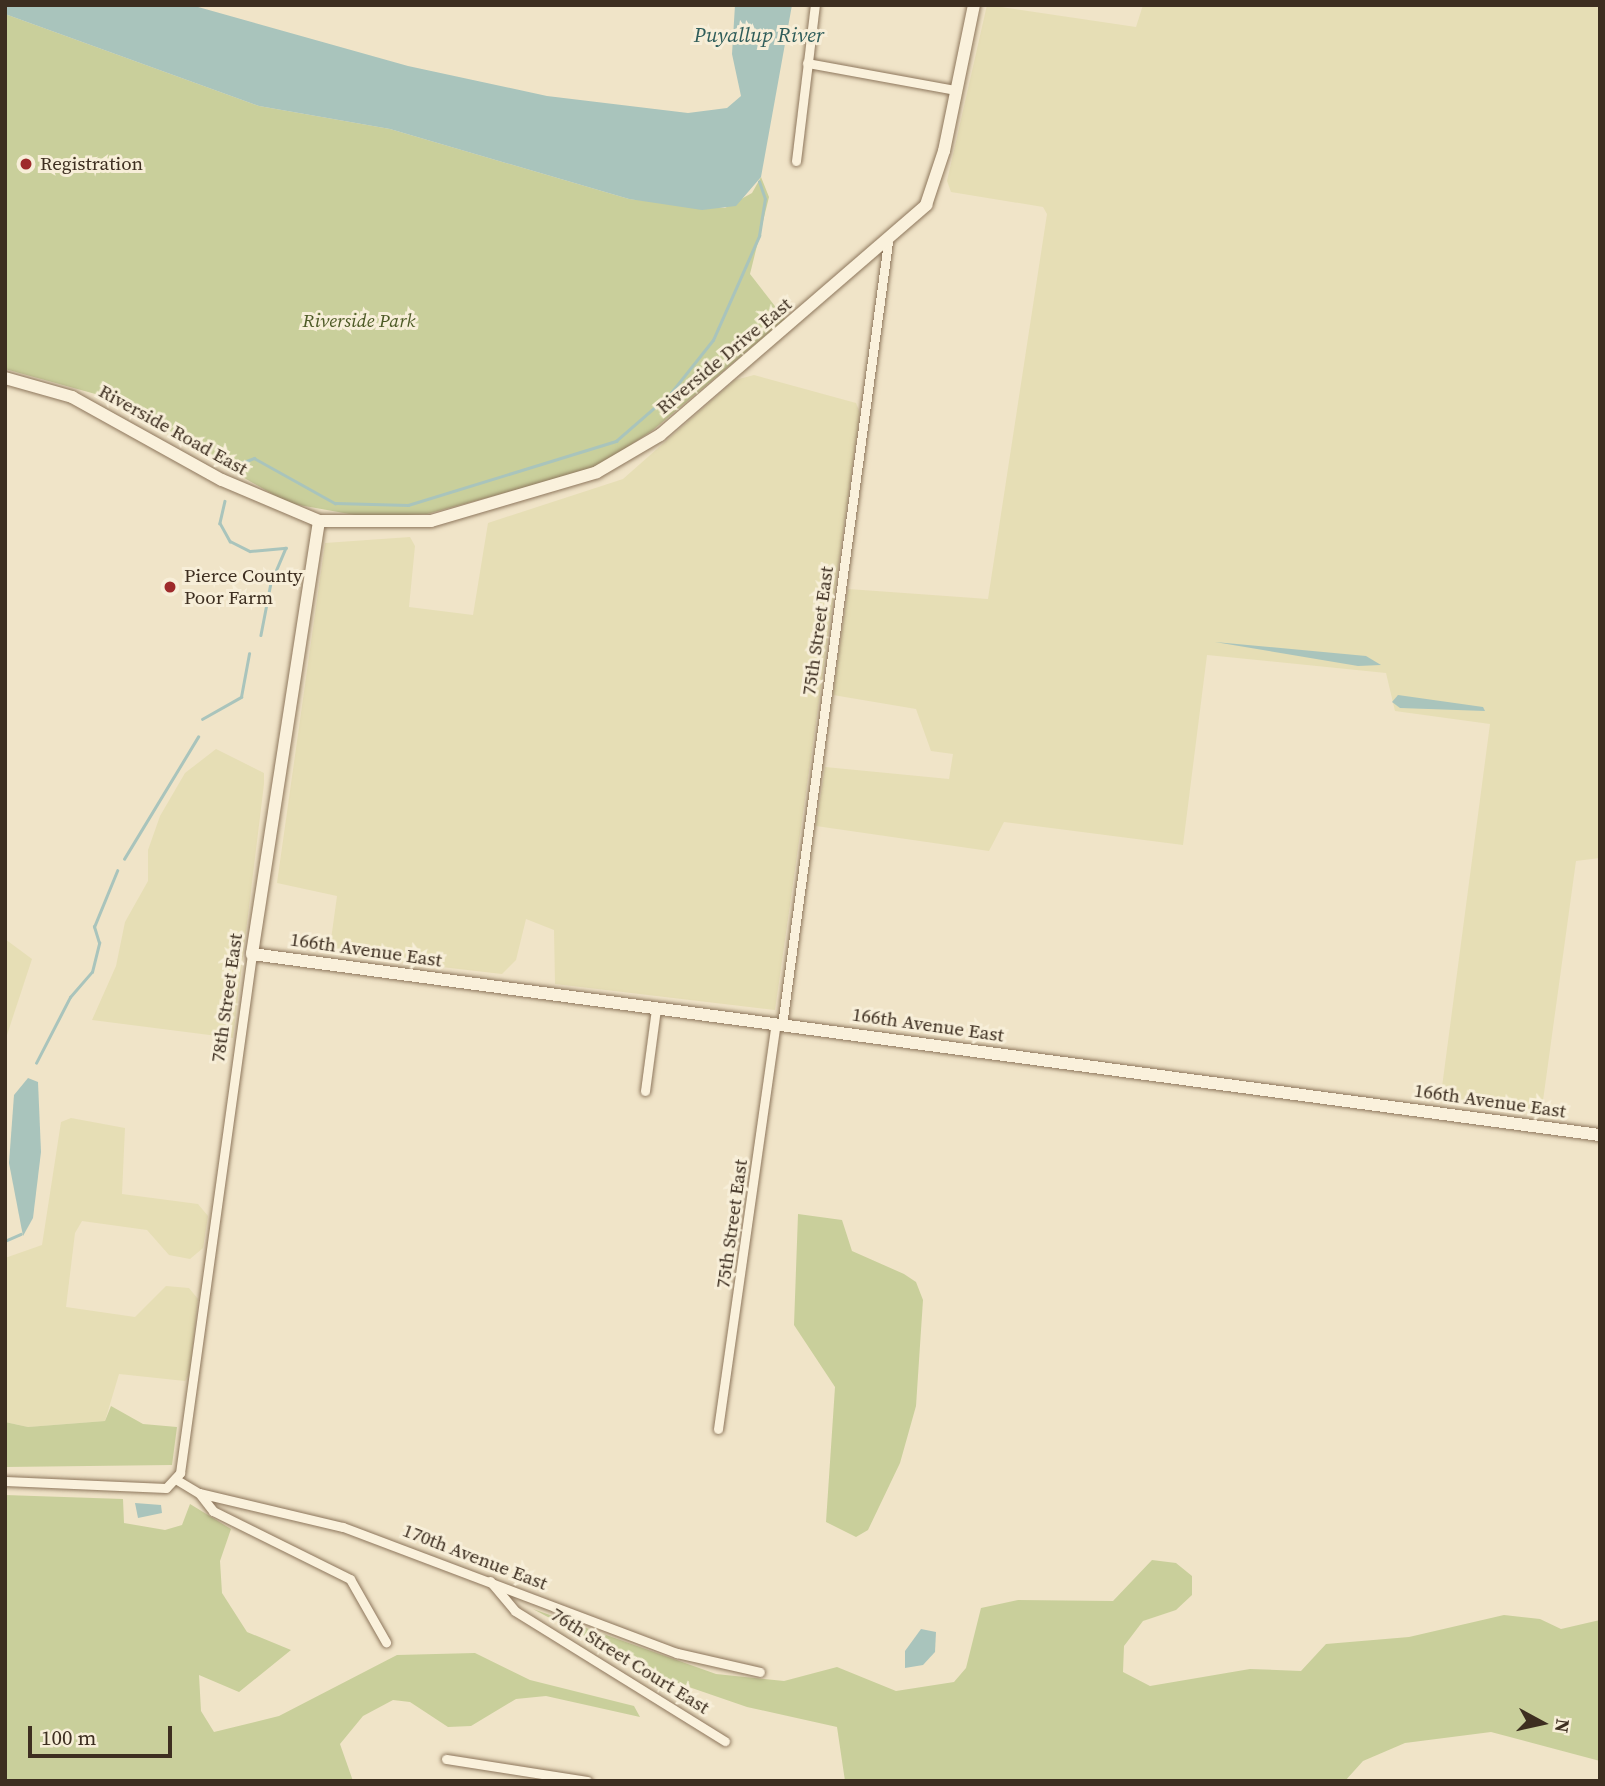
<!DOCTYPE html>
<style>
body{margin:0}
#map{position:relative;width:1605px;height:1786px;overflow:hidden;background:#f0e4c8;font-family:"Source Serif 4",serif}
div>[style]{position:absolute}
.farmland>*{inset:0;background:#e6deb5}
.green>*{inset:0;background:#c9cf9b}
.water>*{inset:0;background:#a9c4bc}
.stream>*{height:2.5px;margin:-1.25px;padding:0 1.25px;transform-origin:1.25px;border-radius:1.25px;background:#a9c4bc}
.roads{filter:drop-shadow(0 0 2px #8d765c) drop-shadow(0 0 2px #8d765c)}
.street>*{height:9px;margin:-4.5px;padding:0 4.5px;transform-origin:4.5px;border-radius:4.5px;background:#faf1dc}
.secondary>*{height:12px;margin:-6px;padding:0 6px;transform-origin:6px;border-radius:6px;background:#faf1dc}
.dots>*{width:19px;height:19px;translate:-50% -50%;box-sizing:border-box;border:4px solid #f7eed8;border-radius:50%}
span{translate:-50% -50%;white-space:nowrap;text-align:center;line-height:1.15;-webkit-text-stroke:6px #f7eed8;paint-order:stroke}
.poi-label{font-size:19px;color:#3d2e20}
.left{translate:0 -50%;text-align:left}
.park-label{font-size:19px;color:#4d5a26;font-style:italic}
.street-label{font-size:19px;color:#3d2e20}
.water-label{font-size:21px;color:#2f5d5a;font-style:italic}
.frame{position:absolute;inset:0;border:7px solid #3d2e20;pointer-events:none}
.north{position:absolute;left:1507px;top:1688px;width:70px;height:70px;-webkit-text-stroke:5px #f7eed8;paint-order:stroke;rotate:98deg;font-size:19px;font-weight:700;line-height:28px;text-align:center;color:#3d2e20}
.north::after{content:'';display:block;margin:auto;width:24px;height:32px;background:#3d2e20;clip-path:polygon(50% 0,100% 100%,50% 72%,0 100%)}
.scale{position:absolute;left:28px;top:1726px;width:144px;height:32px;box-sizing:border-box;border:4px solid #3d2e20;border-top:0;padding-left:9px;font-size:21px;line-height:24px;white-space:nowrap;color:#3d2e20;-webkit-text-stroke:5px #f7eed8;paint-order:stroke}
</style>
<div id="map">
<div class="farmland">
<div style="clip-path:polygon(987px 5px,1136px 27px,1143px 5px,1600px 5px,1600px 858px,1576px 861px,1541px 1115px,1440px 1102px,1490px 724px,1395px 711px,1386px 673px,1207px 655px,1183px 845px,1004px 822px,989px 851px,816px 826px,825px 767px,949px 779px,953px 754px,931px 751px,916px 709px,833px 695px,848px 589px,988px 599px,1047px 214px,1043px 207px,951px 192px,947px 181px)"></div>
<div style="clip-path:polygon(754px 375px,856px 403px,860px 413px,775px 1010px,555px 984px,554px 930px,526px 919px,516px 960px,502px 974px,329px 954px,337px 896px,277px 883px,325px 543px,410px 537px,415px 546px,409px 607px,473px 615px,488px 523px,623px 479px,735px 380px)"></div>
<div style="clip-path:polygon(216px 749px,264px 773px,264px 784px,233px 1038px,92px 1020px,116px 966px,125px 922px,148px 881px,148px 850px,160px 816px,185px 773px)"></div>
<div style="clip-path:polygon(5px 939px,32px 959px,5px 1041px)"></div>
<div style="clip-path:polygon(71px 1118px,125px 1128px,122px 1194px,198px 1204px,208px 1216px,203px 1248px,190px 1259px,169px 1255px,147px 1230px,82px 1221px,75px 1233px,66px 1307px,135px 1317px,166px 1286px,189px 1288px,198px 1299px,190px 1374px,185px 1381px,119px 1374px,105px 1421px,28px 1427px,5px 1422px,5px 1258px,42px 1245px,61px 1122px)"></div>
</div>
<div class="green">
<div style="clip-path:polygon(5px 14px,259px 106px,390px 129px,629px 199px,725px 208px,752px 193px,761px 177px,769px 197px,750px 274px,785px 319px,653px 430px,596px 468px,427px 514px,366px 517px,288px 503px,99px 395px,5px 369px)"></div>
<div style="clip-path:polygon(798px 1214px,842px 1220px,852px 1251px,904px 1274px,916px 1282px,923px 1300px,916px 1406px,900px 1463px,868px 1530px,856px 1537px,826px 1522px,835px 1387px,794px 1325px)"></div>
<div style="clip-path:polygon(111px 1406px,143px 1424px,177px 1427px,172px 1465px,5px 1467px,5px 1422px,28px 1427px,105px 1421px)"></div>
<div style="clip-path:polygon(5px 1495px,123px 1499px,124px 1523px,165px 1530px,182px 1525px,190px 1504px,231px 1529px,220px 1561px,222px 1593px,247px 1632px,291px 1650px,239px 1692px,199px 1675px,201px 1711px,214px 1732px,279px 1716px,397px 1655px,475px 1653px,530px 1680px,634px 1706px,640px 1717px,546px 1696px,516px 1699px,471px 1726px,448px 1727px,410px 1702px,393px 1700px,363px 1716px,340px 1744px,353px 1781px,5px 1781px)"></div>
<div style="clip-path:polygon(1152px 1560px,1176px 1563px,1192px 1576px,1192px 1595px,1176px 1610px,1143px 1621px,1124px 1646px,1123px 1672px,1150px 1686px,1250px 1669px,1301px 1671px,1326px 1644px,1409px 1637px,1504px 1615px,1540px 1619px,1561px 1629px,1600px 1620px,1600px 1761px,1491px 1732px,1405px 1743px,1363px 1761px,1345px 1781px,845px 1781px,837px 1727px,747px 1707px,657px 1676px,533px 1609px,716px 1674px,784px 1681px,837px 1667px,896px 1691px,954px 1682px,966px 1668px,981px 1608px,1018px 1600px,1113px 1601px)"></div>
</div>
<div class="water">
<div style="clip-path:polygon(5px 5px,191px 5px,408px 66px,547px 96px,688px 113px,727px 108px,741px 96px,732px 54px,735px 5px,792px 5px,761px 177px,736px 206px,702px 210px,629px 199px,390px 129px,259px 106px,5px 14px)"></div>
<div style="clip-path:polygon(1215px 642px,1366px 656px,1381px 665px,1358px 666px)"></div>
<div style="clip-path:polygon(1398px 695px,1483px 707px,1485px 711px,1400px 708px,1392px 702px)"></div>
<div style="clip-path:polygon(28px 1078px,38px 1082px,41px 1152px,33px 1218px,23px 1236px,9px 1163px,14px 1095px)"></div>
<div style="clip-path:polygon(135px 1503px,161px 1505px,162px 1513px,138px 1518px)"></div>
<div style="clip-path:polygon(921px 1629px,936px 1632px,935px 1652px,923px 1665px,905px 1668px,905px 1651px)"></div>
</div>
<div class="stream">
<div style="left:241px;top:463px;width:14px;rotate:-21deg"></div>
<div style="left:254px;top:458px;width:93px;rotate:29.1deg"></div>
<div style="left:335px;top:503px;width:73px;rotate:1.6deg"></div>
<div style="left:408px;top:505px;width:218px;rotate:-17.1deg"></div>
<div style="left:616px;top:441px;width:72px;rotate:-41deg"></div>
<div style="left:670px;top:394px;width:69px;rotate:-51.5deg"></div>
<div style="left:713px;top:340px;width:114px;rotate:-66.1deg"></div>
<div style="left:759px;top:236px;width:37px;rotate:-81deg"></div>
<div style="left:765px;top:199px;width:18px;rotate:-109deg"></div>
<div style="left:225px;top:501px;width:23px;rotate:103deg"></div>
<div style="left:220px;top:523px;width:21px;rotate:61deg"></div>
<div style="left:230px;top:541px;width:22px;rotate:27deg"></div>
<div style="left:250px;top:551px;width:36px;rotate:-5deg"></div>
<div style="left:286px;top:548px;width:38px;rotate:113deg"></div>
<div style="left:271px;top:583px;width:53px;rotate:100.9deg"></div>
<div style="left:202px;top:719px;width:45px;rotate:-29.4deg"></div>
<div style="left:241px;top:697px;width:44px;rotate:-79.5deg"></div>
<div style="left:124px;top:859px;width:143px;rotate:-58.8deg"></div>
<div style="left:36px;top:1063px;width:74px;rotate:-62.7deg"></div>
<div style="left:70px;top:997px;width:33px;rotate:-49deg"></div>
<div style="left:92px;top:972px;width:30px;rotate:-76deg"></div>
<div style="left:99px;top:943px;width:17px;rotate:-107deg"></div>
<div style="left:94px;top:927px;width:61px;rotate:-67.7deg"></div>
<div style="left:5px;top:1241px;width:17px;rotate:-24deg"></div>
</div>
<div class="roads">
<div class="street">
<div style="left:807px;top:63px;width:151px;rotate:10.3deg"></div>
<div style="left:796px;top:161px;width:157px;rotate:-83.1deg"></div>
<div style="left:782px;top:1025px;width:790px;rotate:-82.29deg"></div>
<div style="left:645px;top:1091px;width:83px;rotate:-82.4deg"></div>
<div style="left:718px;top:1429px;width:409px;rotate:-81.9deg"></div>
<div style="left:177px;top:1480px;width:26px;rotate:31deg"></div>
<div style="left:199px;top:1493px;width:148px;rotate:13.3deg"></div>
<div style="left:343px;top:1527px;width:357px;rotate:20.7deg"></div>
<div style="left:677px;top:1653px;width:85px;rotate:12.9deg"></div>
<div style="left:5px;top:1481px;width:161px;rotate:2.5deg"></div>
<div style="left:166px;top:1488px;width:21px;rotate:-47deg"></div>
<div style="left:180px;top:1473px;width:524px;rotate:-82.1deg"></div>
<div style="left:199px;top:1493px;width:23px;rotate:52deg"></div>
<div style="left:213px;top:1511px;width:153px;rotate:26.4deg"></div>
<div style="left:350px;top:1579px;width:73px;rotate:60.3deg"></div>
<div style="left:490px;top:1581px;width:39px;rotate:50deg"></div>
<div style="left:515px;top:1611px;width:247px;rotate:31.8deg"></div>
<div style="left:446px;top:1759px;width:143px;rotate:8.9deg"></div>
</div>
<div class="secondary">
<div style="left:5px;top:378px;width:70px;rotate:15.8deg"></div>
<div style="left:72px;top:397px;width:171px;rotate:29deg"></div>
<div style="left:222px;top:480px;width:105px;rotate:22.9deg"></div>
<div style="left:319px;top:521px;width:112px"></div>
<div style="left:431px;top:521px;width:173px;rotate:-16.4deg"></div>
<div style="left:597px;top:472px;width:73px;rotate:-30.4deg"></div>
<div style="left:660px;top:435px;width:352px;rotate:-40.8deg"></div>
<div style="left:926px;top:205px;width:57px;rotate:-71.6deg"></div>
<div style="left:944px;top:151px;width:149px;rotate:-78.4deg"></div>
<div style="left:319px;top:521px;width:438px;rotate:98.8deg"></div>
<div style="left:252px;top:954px;width:1360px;rotate:7.65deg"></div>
</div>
</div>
<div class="dots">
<div style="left:26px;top:164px;background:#9e2a2b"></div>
<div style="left:170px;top:587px;background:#9e2a2b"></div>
</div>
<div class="poi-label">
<span class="left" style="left:40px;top:164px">Registration</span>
<span class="left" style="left:184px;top:587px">Pierce County<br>Poor Farm</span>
</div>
<div class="park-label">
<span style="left:359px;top:321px">Riverside Park</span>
</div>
<div class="street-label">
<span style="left:724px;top:356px;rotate:-40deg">Riverside Drive East</span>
<span style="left:173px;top:430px;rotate:29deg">Riverside Road East</span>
<span style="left:818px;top:631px;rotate:-82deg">75th Street East</span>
<span style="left:366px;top:950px;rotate:8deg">166th Avenue East</span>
<span style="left:227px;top:998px;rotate:-82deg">78th Street East</span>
<span style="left:928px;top:1025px;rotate:8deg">166th Avenue East</span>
<span style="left:1490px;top:1101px;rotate:8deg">166th Avenue East</span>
<span style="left:732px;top:1224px;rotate:-82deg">75th Street East</span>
<span style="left:475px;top:1557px;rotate:21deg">170th Avenue East</span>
<span style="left:630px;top:1661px;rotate:32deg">76th Street Court East</span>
</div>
<div class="water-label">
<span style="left:759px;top:35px">Puyallup River</span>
</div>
<div class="frame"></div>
<div class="north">N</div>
<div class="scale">100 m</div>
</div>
